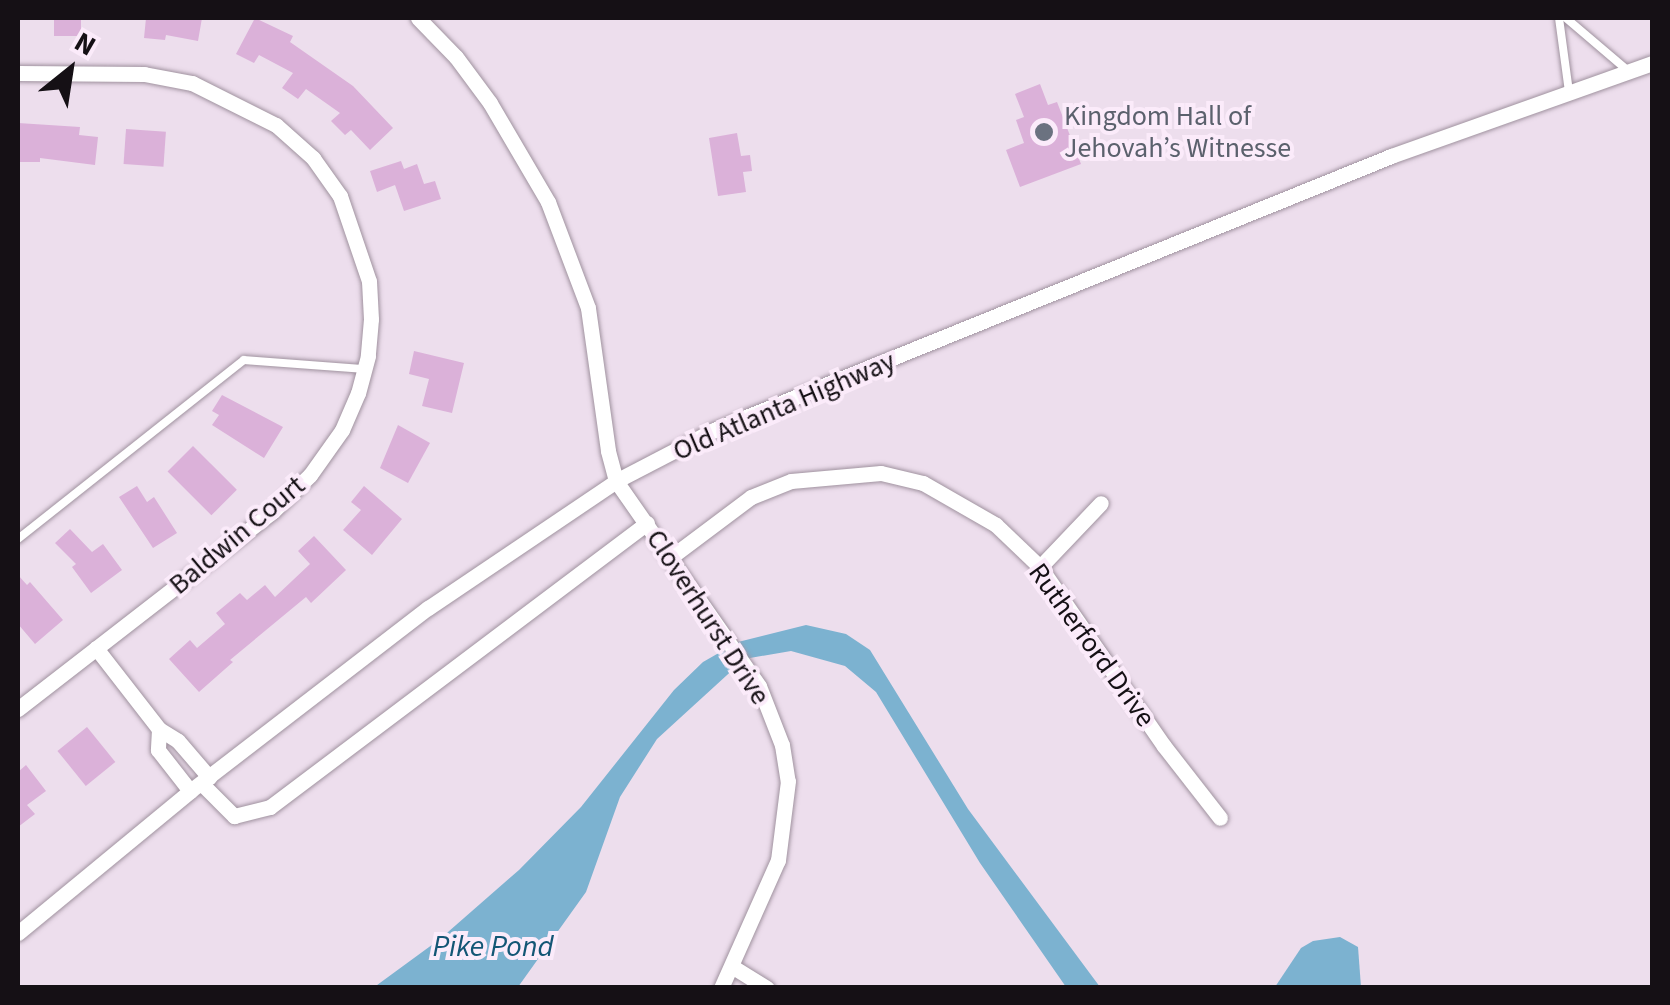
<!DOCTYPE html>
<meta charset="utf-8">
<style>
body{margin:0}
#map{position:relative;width:1670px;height:1005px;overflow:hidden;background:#eddeed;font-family:"Source Sans 3",sans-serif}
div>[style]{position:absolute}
.water>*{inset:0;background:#7cb2d0}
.building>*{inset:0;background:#dbb1d9;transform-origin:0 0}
.roads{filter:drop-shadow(0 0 2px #a0929f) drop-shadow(0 0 2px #a0929f)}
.lane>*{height:8px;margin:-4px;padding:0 4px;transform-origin:4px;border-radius:4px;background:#fff}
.street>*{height:15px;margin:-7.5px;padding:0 7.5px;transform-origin:7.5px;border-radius:7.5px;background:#fff}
.dots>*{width:28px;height:28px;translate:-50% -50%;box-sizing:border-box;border:5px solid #fbebfa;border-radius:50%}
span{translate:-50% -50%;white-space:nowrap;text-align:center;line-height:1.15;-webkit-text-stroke:8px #fbebfa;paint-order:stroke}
.worship-label{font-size:28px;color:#5b616d}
.left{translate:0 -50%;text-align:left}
.street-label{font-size:28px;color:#151015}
.water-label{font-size:30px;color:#135675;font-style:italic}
.frame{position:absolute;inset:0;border:20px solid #151015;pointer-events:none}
.north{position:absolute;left:20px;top:20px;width:100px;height:100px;-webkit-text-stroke:8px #fbebfa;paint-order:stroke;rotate:30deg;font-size:28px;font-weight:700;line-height:40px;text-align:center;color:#151015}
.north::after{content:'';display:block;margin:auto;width:35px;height:45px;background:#151015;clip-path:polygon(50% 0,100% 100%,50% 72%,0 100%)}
</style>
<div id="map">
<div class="water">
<div style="clip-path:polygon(806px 625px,846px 634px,870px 650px,968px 809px,1100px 987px,1066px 987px,980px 863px,876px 692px,845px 666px,791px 651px,750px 658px,738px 665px,657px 739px,620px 797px,586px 892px,518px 987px,373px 988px,440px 939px,519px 870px,581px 807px,674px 690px,703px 662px,738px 642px)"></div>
<div style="clip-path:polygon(1340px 937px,1358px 947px,1361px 987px,1275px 987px,1301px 948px,1313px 941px)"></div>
</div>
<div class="building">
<div style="left:54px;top:18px;width:27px;height:18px"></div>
<div style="clip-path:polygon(146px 18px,202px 18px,198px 41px,166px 35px,165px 40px,144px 38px)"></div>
<div style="clip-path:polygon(255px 18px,293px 36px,290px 42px,353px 86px,393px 128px,370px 150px,351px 130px,345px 135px,331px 121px,340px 113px,306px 89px,298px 99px,282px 88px,293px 73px,259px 55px,254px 63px,236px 54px)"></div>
<div style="clip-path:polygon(1040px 84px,1048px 105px,1057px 102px,1081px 164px,1020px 187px,1006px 150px,1024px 143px,1016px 120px,1024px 117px,1015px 94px)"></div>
<div style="clip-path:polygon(18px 123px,80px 127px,79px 135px,98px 137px,95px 165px,40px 158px,40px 162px,18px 162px)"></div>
<div style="left:126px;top:129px;width:40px;height:35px;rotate:4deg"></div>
<div style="clip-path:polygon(737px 133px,741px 156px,750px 155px,752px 171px,743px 172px,746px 192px,718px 196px,709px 138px)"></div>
<div style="clip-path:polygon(401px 161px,404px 169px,417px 164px,424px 184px,435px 181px,441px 199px,404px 211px,395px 185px,377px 192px,370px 171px)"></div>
<div style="clip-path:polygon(414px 351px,464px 363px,452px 413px,422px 406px,429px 379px,409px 374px)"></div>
<div style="clip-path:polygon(222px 395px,283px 427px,264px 458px,212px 425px,219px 415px,212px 411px)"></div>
<div style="clip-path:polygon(398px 425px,430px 443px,408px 483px,380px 468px)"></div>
<div style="left:193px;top:446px;width:62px;height:36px;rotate:45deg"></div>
<div style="clip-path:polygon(137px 486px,147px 502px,154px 497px,177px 533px,153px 548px,119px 497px)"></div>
<div style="clip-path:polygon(364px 486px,402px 519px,372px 555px,343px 530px,361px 510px,351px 502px)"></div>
<div style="clip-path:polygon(70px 529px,92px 552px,103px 544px,122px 570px,91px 593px,72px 567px,76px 564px,55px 543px)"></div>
<div style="clip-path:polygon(314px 536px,346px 570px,311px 603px,306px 597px,230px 660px,233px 662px,199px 692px,169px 659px,190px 640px,197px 648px,225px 624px,216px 613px,240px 593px,247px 600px,265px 585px,275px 597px,310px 564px,298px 551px)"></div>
<div style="clip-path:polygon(18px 575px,27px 585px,30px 582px,63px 620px,35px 644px,18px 624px)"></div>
<div style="left:87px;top:727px;width:45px;height:38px;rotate:51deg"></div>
<div style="clip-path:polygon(26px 765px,46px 791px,27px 805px,35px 814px,18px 827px,18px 772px)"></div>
</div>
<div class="roads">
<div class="lane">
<div style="left:1559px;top:18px;width:75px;rotate:82.3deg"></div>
<div style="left:1566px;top:18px;width:80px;rotate:40.4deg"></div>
<div style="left:18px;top:539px;width:288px;rotate:-38.4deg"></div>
<div style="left:244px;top:360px;width:121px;rotate:4.3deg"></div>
</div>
<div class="street">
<div style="left:418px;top:18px;width:54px;rotate:45.7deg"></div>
<div style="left:456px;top:57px;width:57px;rotate:53.5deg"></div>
<div style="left:490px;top:103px;width:115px;rotate:59.6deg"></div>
<div style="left:548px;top:202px;width:113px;rotate:69.3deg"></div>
<div style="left:588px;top:308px;width:144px;rotate:82deg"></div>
<div style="left:608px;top:451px;width:31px;rotate:75deg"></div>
<div style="left:616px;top:481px;width:250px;rotate:55.1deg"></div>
<div style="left:759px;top:686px;width:63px;rotate:68.7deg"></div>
<div style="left:782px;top:745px;width:36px;rotate:81deg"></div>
<div style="left:788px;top:781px;width:80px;rotate:97.2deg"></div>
<div style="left:778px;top:860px;width:140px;rotate:114deg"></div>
<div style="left:18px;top:73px;width:126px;rotate:0.5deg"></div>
<div style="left:144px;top:74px;width:49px;rotate:10.6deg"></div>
<div style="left:192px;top:83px;width:94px;rotate:26.6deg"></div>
<div style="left:276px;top:125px;width:50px;rotate:41.7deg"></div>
<div style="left:313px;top:158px;width:47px;rotate:54.6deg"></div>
<div style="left:340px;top:196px;width:90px;rotate:71.2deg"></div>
<div style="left:369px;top:281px;width:38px;rotate:87deg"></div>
<div style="left:371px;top:319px;width:37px;rotate:95deg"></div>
<div style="left:368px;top:356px;width:38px;rotate:105deg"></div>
<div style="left:358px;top:393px;width:40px;rotate:113.4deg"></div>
<div style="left:342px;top:430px;width:55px;rotate:125.4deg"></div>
<div style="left:310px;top:475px;width:52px;rotate:135.8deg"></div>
<div style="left:273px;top:511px;width:323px;rotate:142.2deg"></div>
<div style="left:671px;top:557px;width:100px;rotate:-36.9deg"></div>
<div style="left:751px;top:497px;width:43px;rotate:-21.8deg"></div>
<div style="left:791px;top:481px;width:90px;rotate:-5.1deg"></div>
<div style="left:881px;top:473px;width:43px;rotate:13.4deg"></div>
<div style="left:923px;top:483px;width:84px;rotate:29.9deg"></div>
<div style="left:996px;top:525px;width:61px;rotate:43.7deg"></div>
<div style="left:1040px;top:567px;width:218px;rotate:55.3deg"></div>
<div style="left:1164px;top:746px;width:91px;rotate:52.1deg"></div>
<div style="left:1040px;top:567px;width:88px;rotate:-46.4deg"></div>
<div style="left:96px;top:648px;width:103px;rotate:52.1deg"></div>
<div style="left:159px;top:729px;width:22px;rotate:32deg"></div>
<div style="left:178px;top:741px;width:48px;rotate:49.3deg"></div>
<div style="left:159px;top:729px;width:21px;rotate:93deg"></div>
<div style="left:158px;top:750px;width:52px;rotate:52deg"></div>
<div style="left:201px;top:783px;width:47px;rotate:45deg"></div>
<div style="left:234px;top:816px;width:37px;rotate:-14deg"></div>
<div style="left:270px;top:807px;width:472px;rotate:-37deg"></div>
<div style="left:18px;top:933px;width:223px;rotate:-39.5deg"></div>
<div style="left:190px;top:791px;width:300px;rotate:-37.6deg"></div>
<div style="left:428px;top:608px;width:227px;rotate:-34deg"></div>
<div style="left:616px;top:481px;width:110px;rotate:-27.5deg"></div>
<div style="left:714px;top:430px;width:730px;rotate:-22.03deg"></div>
<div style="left:1391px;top:156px;width:277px;rotate:-19.6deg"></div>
<div style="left:733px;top:967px;width:40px;rotate:32deg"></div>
</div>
</div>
<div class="dots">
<div style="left:1044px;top:132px;background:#6b7280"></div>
</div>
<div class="worship-label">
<span class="left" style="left:1064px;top:132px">Kingdom Hall of<br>Jehovah’s Witnesse</span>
</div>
<div class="street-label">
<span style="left:784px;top:406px;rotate:-23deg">Old Atlanta Highway</span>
<span style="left:237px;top:535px;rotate:-40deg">Baldwin Court</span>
<span style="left:708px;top:617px;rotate:57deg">Cloverhurst Drive</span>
<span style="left:1092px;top:645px;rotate:54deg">Rutherford Drive</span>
</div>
<div class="water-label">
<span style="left:493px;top:947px">Pike Pond</span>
</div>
<div class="frame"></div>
<div class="north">N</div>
</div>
